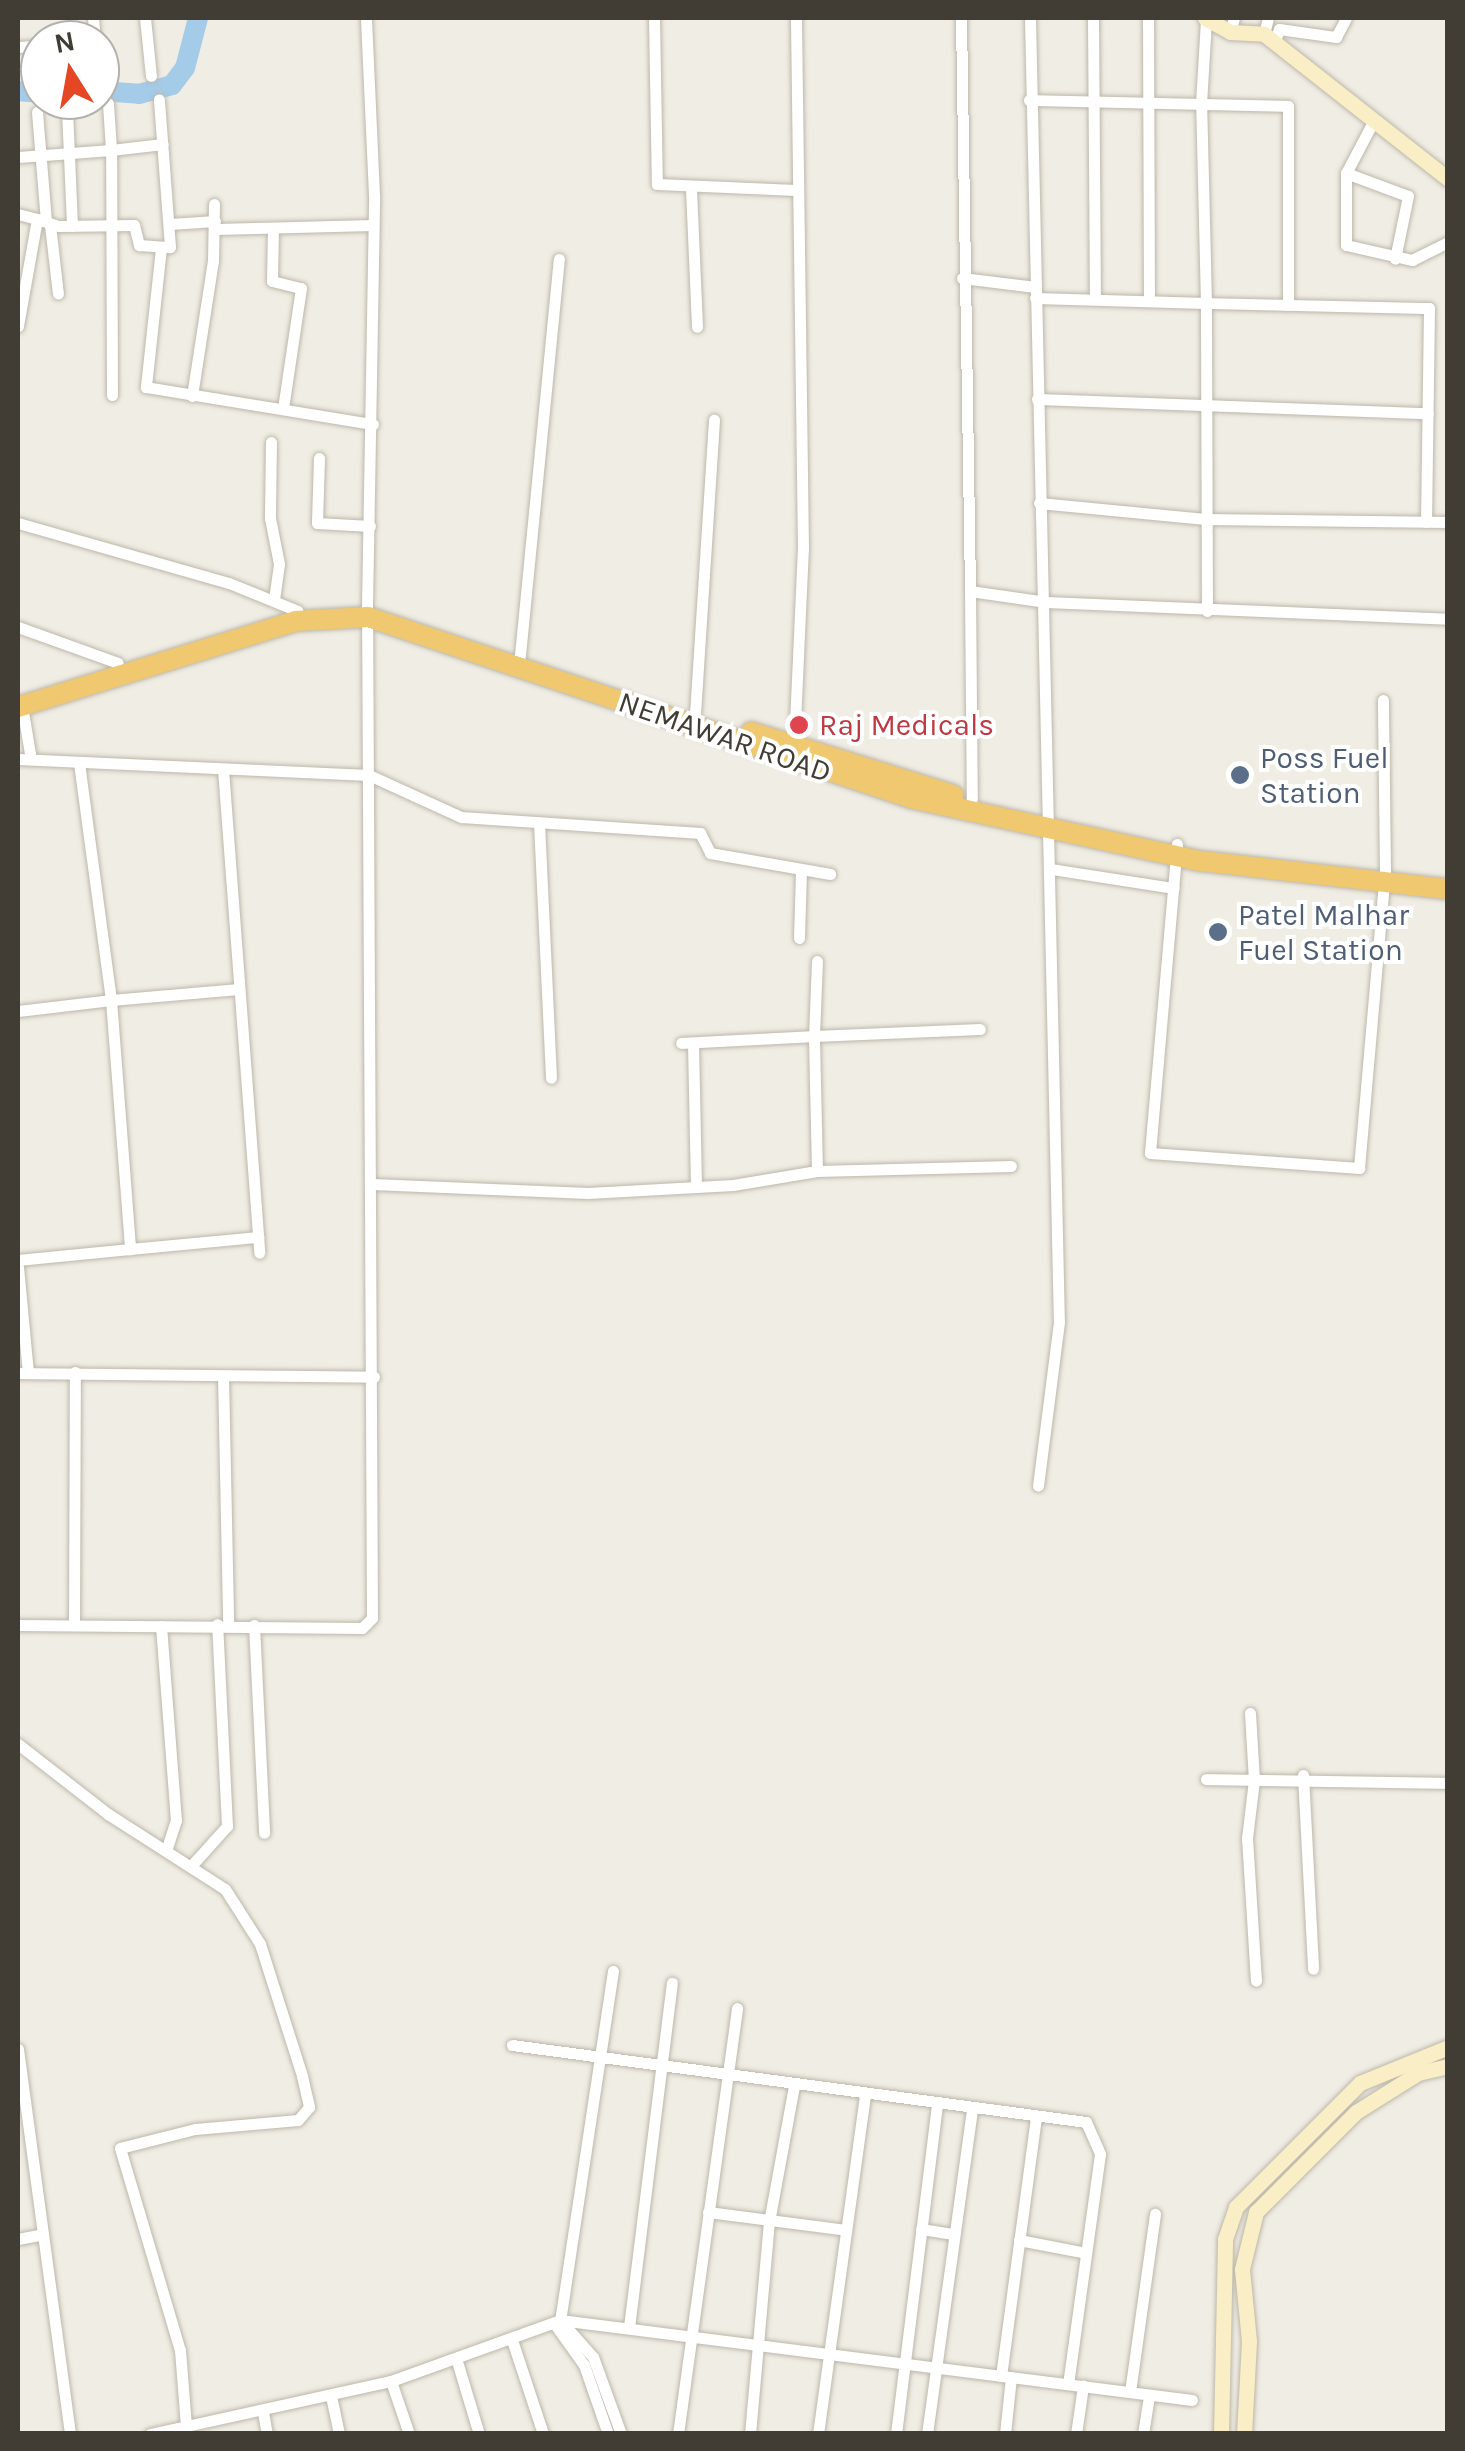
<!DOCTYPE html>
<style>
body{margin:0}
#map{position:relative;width:1465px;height:2451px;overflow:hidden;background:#f0ede4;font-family:Karla,sans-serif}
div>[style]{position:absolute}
.river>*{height:20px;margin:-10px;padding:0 10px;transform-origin:10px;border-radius:10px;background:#a4cbe8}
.roads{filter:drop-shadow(0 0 2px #bdb7aa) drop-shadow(0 0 2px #bdb7aa)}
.street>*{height:11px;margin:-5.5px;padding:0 5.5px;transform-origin:5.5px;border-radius:5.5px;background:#fff}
.secondary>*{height:15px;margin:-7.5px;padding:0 7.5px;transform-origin:7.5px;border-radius:7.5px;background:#f9eec5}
.highway>*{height:20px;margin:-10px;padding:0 10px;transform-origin:10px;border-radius:10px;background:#f0c86f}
.dots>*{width:28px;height:28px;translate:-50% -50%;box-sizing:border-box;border:5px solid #fff;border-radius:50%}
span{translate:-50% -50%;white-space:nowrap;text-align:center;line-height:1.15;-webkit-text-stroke:8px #fff;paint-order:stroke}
.health-label{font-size:30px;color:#be3a42}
.left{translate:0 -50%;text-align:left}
.street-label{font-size:30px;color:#413d34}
.service-label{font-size:30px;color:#4e5e75}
.frame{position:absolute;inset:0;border:20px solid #413d34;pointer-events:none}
.north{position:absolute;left:20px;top:20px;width:100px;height:100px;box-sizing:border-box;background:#fff;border:2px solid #b3b1ae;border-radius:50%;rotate:349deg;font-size:28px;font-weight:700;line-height:40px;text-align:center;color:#413d34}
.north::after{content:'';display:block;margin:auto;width:35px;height:45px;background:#e54725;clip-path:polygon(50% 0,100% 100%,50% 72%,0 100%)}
</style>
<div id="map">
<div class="river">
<div style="left:18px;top:91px;width:22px;rotate:5deg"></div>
<div style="left:100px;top:91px;width:39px;rotate:4deg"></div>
<div style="left:139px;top:94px;width:34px;rotate:-15deg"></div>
<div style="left:172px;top:85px;width:21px;rotate:-53deg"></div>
<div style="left:185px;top:68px;width:52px;rotate:-75.4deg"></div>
</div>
<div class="roads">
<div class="street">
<div style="left:93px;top:18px;width:22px;rotate:85deg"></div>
<div style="left:145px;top:18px;width:58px;rotate:84.1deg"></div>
<div style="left:654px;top:18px;width:166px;rotate:89deg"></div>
<div style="left:657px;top:184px;width:139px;rotate:2.5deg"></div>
<div style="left:961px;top:18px;width:573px;rotate:89.1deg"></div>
<div style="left:970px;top:591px;width:77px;rotate:8.2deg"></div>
<div style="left:1046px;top:602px;width:402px;rotate:2.4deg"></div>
<div style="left:1030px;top:18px;width:1304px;rotate:88.73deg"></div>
<div style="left:1059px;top:1322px;width:165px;rotate:97.3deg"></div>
<div style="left:1093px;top:18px;width:277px;rotate:89.6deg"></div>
<div style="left:1148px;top:18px;width:278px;rotate:89.8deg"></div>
<div style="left:1230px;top:32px;width:15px;rotate:-74deg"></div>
<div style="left:1264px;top:34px;width:16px;rotate:-76deg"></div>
<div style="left:1274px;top:43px;width:15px;rotate:-70deg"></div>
<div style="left:1279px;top:29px;width:58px;rotate:8deg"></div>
<div style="left:1336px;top:37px;width:21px;rotate:-62deg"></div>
<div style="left:18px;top:47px;width:22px;rotate:-3deg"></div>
<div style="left:1029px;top:100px;width:259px;rotate:1.3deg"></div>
<div style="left:1288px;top:106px;width:199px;rotate:90deg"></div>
<div style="left:67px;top:110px;width:116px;rotate:87.5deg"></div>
<div style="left:37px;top:112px;width:109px;rotate:85.3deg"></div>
<div style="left:1374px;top:120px;width:60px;rotate:117.8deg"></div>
<div style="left:1346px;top:173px;width:72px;rotate:90deg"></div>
<div style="left:1346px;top:245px;width:68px;rotate:12.8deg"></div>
<div style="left:1412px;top:260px;width:40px;rotate:-26.6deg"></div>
<div style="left:18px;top:157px;width:93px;rotate:-4.3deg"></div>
<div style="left:111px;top:150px;width:47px;rotate:-93.7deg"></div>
<div style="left:1346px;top:173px;width:66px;rotate:20.4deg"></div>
<div style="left:1408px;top:196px;width:64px;rotate:101.7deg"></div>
<div style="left:691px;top:189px;width:138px;rotate:87.5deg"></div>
<div style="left:18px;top:214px;width:20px;rotate:15deg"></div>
<div style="left:37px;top:219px;width:109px;rotate:100.1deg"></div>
<div style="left:37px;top:219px;width:23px;rotate:18deg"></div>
<div style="left:59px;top:226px;width:75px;rotate:-0.8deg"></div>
<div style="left:134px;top:225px;width:21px;rotate:76deg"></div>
<div style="left:139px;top:245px;width:31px;rotate:4deg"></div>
<div style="left:170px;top:247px;width:148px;rotate:-94.3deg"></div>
<div style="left:170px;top:224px;width:45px;rotate:-3.8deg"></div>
<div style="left:50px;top:225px;width:69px;rotate:83.4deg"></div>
<div style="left:216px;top:229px;width:157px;rotate:-1.5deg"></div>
<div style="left:273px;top:229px;width:52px;rotate:91.1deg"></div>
<div style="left:272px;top:281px;width:30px;rotate:14deg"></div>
<div style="left:301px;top:288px;width:122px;rotate:98.5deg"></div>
<div style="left:161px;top:248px;width:140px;rotate:96.2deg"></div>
<div style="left:146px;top:387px;width:230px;rotate:9.3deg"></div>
<div style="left:962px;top:278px;width:74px;rotate:7deg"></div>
<div style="left:1035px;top:298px;width:171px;rotate:1.7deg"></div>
<div style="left:1206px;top:303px;width:199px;rotate:-91.4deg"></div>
<div style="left:1201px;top:104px;width:85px;rotate:-86.6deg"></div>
<div style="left:112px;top:395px;width:245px;rotate:-90.2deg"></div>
<div style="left:111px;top:150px;width:52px;rotate:-6.6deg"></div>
<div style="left:192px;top:396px;width:137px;rotate:-81.2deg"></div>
<div style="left:213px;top:261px;width:57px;rotate:-89deg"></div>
<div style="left:1037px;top:399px;width:391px;rotate:2.1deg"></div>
<div style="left:271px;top:442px;width:76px;rotate:90.8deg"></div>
<div style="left:270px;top:518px;width:47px;rotate:78.9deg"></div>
<div style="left:279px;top:564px;width:35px;rotate:98deg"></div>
<div style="left:319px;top:458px;width:65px;rotate:91.8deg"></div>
<div style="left:317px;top:523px;width:53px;rotate:3.2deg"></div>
<div style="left:1039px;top:503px;width:167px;rotate:5.5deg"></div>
<div style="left:1205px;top:519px;width:243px;rotate:0.7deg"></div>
<div style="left:18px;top:523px;width:219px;rotate:15.9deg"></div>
<div style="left:229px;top:583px;width:74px;rotate:22.1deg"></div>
<div style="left:970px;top:591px;width:209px;rotate:89.5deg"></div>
<div style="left:1207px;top:611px;width:308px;rotate:-90.2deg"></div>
<div style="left:1206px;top:303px;width:223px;rotate:1.3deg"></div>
<div style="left:1429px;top:308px;width:214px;rotate:90.8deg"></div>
<div style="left:18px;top:627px;width:106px;rotate:19.8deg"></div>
<div style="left:520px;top:655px;width:398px;rotate:-84.4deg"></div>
<div style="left:22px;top:706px;width:54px;rotate:80.4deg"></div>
<div style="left:695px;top:714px;width:295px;rotate:-86.3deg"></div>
<div style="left:794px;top:745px;width:196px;rotate:-87.4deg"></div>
<div style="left:803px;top:549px;width:531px;rotate:-90.76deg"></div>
<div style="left:18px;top:759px;width:351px;rotate:2.6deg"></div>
<div style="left:369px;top:775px;width:101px;rotate:24.5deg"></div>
<div style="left:461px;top:817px;width:240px;rotate:3.8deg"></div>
<div style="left:700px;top:833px;width:22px;rotate:63deg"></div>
<div style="left:710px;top:853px;width:122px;rotate:9.9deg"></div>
<div style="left:79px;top:763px;width:239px;rotate:82.3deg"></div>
<div style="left:111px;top:1000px;width:128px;rotate:-4.9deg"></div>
<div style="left:223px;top:769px;width:485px;rotate:85.7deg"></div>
<div style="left:539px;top:823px;width:255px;rotate:87.3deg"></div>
<div style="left:1177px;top:844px;width:310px;rotate:95deg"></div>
<div style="left:1150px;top:1153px;width:210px;rotate:4.1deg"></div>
<div style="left:1359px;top:1168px;width:298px;rotate:-85deg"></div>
<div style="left:1385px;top:871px;width:171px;rotate:-90.7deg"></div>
<div style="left:1051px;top:869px;width:124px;rotate:8.8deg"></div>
<div style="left:799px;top:938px;width:67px;rotate:-88.3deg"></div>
<div style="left:817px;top:961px;width:75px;rotate:92.3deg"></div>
<div style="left:814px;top:1036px;width:166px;rotate:-2.4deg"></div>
<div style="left:18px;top:1011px;width:94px;rotate:-6.7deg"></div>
<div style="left:111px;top:1000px;width:250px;rotate:85.6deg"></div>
<div style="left:130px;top:1249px;width:113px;rotate:174.4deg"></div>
<div style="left:693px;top:1043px;width:144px;rotate:88.8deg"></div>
<div style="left:817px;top:1171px;width:194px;rotate:-1.5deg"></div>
<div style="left:372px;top:1184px;width:216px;rotate:2.4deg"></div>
<div style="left:588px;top:1193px;width:145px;rotate:-3.2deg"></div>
<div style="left:733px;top:1185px;width:85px;rotate:-9.5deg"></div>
<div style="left:817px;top:1171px;width:135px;rotate:-91.3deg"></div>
<div style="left:814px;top:1036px;width:133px;rotate:177deg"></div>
<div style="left:130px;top:1249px;width:129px;rotate:-5.4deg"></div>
<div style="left:18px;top:1267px;width:106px;rotate:84.6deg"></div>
<div style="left:18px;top:1373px;width:356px;rotate:0.6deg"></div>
<div style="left:223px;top:1376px;width:248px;rotate:88.8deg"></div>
<div style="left:74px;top:1624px;width:252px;rotate:-89.8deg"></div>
<div style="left:18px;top:1625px;width:344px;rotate:0.5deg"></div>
<div style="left:362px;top:1628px;width:14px;rotate:-45deg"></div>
<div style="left:372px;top:1618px;width:1011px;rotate:-90.28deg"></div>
<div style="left:367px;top:607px;width:412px;rotate:-89deg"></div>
<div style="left:374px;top:195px;width:177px;rotate:-92.6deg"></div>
<div style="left:254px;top:1625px;width:208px;rotate:87.2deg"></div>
<div style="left:161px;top:1626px;width:195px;rotate:85.6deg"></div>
<div style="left:176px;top:1820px;width:32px;rotate:108deg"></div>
<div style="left:1250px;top:1713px;width:67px;rotate:86.6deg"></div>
<div style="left:1254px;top:1780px;width:58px;rotate:96.9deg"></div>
<div style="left:1247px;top:1838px;width:143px;rotate:86.4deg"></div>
<div style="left:18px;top:1744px;width:114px;rotate:37.9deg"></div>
<div style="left:108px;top:1814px;width:139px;rotate:32.7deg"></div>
<div style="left:225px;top:1889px;width:65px;rotate:57.5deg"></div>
<div style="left:260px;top:1944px;width:139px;rotate:72.3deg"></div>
<div style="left:302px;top:2076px;width:32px;rotate:77deg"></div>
<div style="left:309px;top:2107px;width:17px;rotate:130deg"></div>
<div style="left:298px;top:2120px;width:103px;rotate:175deg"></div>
<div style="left:195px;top:2129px;width:77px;rotate:165.8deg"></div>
<div style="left:120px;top:2148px;width:211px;rotate:73.5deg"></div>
<div style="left:180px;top:2350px;width:77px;rotate:85.5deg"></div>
<div style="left:1303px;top:1775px;width:194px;rotate:87deg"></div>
<div style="left:1206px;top:1779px;width:242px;rotate:0.9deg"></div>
<div style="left:191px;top:1866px;width:54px;rotate:-48deg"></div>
<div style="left:227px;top:1826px;width:202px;rotate:-92.8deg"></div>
<div style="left:613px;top:1971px;width:353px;rotate:98.6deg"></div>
<div style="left:560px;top:2320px;width:50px;rotate:48.3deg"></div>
<div style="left:593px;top:2357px;width:82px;rotate:70deg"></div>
<div style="left:512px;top:2045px;width:579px;rotate:7.64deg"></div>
<div style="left:1086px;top:2122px;width:35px;rotate:66deg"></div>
<div style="left:1100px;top:2154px;width:232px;rotate:97.9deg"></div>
<div style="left:18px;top:2049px;width:388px;rotate:82.3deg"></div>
<div style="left:708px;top:2212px;width:139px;rotate:7.4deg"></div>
<div style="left:921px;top:2229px;width:33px;rotate:9deg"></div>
<div style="left:18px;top:2239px;width:25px;rotate:-11deg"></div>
<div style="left:1019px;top:2240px;width:68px;rotate:11deg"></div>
<div style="left:554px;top:2323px;width:52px;rotate:54.5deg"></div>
<div style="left:584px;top:2365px;width:73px;rotate:70.8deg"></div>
<div style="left:629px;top:2327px;width:347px;rotate:-82.9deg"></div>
<div style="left:512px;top:2340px;width:99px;rotate:71.7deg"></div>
<div style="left:456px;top:2358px;width:79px;rotate:73.2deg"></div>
<div style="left:1001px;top:2376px;width:262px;rotate:-82.3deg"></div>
<div style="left:1130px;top:2392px;width:180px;rotate:-82deg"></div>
<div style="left:331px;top:2396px;width:39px;rotate:78deg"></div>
<div style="left:263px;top:2412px;width:22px;rotate:80deg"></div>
<div style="left:150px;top:2434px;width:247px;rotate:-12.4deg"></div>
<div style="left:409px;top:2434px;width:56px;rotate:-108.8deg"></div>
<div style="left:391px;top:2381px;width:180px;rotate:-19.8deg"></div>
<div style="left:560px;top:2320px;width:637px;rotate:7.21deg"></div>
<div style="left:678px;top:2434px;width:430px;rotate:-82.1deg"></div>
<div style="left:750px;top:2434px;width:213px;rotate:-84.9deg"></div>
<div style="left:769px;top:2222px;width:138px;rotate:-79.6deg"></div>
<div style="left:818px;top:2434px;width:342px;rotate:-82.1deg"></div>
<div style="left:896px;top:2434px;width:333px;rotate:-82.9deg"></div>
<div style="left:927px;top:2434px;width:329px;rotate:-82.1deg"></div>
<div style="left:1005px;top:2434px;width:57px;rotate:-84deg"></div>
<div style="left:1076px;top:2434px;width:49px;rotate:-81.7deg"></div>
<div style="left:1143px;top:2434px;width:39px;rotate:-81deg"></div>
</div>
<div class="secondary">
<div style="left:1205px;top:18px;width:29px;rotate:29deg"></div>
<div style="left:1230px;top:32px;width:34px;rotate:3deg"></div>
<div style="left:1264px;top:34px;width:234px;rotate:38.2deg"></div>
<div style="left:1221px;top:2434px;width:195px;rotate:-88.8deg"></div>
<div style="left:1225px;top:2239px;width:34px;rotate:-71deg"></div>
<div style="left:1236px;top:2207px;width:175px;rotate:-45deg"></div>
<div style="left:1360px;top:2083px;width:95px;rotate:-22.2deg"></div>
<div style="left:1244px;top:2434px;width:93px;rotate:-86.9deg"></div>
<div style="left:1249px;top:2341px;width:72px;rotate:-95.6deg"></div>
<div style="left:1242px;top:2269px;width:59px;rotate:-76.2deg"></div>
<div style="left:1256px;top:2212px;width:141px;rotate:-45deg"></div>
<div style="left:1356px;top:2112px;width:73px;rotate:-32.2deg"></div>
<div style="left:1418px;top:2073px;width:31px;rotate:-13deg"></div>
</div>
<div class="highway">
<div style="left:18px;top:707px;width:291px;rotate:-17.2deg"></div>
<div style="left:296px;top:621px;width:72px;rotate:-3.2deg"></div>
<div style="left:368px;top:617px;width:572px;rotate:18.43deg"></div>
<div style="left:911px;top:798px;width:297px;rotate:12.3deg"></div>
<div style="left:1201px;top:861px;width:249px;rotate:6.5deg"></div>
<div style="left:751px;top:732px;width:212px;rotate:17.3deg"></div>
</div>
</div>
<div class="dots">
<div style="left:799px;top:725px;background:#e0444e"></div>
<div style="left:1240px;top:775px;background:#5c6f8a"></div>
<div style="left:1218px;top:932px;background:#5c6f8a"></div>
</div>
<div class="health-label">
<span class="left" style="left:819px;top:725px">Raj Medicals</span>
</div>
<div class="street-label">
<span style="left:725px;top:737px;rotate:19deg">NEMAWAR ROAD</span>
</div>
<div class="service-label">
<span class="left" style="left:1260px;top:775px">Poss Fuel<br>Station</span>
<span class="left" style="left:1238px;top:932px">Patel Malhar<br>Fuel Station</span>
</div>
<div class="frame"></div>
<div class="north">N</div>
</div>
